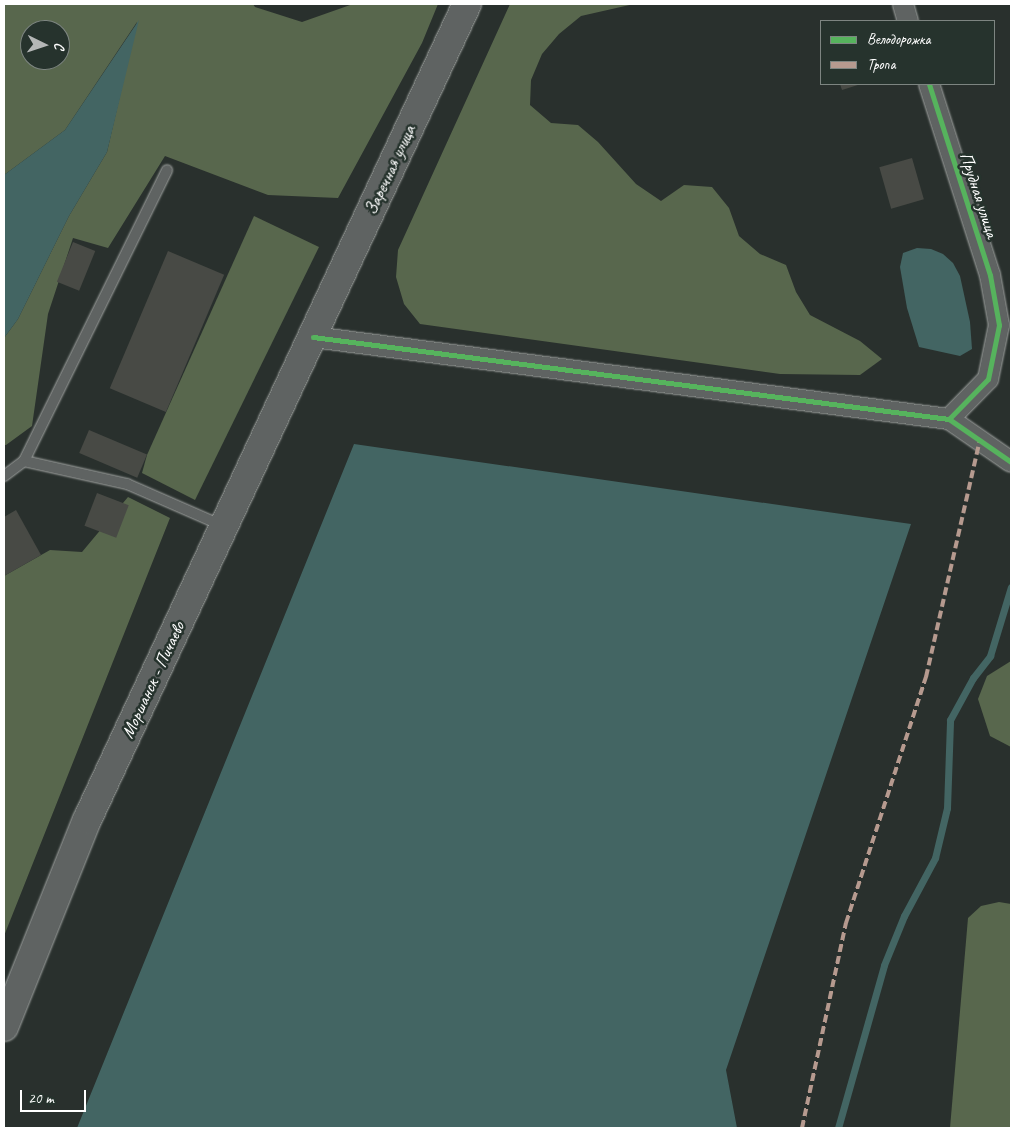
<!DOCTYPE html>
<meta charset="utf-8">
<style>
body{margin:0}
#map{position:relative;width:1015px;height:1132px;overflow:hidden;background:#29302d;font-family:Caveat,sans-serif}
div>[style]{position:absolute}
.green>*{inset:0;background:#58674d}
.water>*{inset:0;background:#436563}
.stream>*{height:7px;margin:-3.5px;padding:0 3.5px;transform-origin:3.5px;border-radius:3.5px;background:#436563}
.building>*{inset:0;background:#484a45;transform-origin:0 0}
.roads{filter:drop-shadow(0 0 1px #9fa2a0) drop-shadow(0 0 1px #9fa2a0)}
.service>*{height:10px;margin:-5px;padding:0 5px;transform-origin:5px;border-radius:5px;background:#5f6362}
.minor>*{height:20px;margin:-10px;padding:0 10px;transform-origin:10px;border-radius:10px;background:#5f6362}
.secondary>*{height:28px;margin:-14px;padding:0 14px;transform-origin:14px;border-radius:14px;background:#5f6362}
.quiet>*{height:4px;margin-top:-2px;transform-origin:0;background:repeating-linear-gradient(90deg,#b69a8f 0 8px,transparent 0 12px)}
.cycleway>*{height:5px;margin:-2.5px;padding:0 2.5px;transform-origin:2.5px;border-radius:2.5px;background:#56b35d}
span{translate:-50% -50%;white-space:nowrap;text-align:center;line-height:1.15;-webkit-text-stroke:5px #26332d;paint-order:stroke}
.street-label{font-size:18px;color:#fff}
.frame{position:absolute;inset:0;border:5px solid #fff;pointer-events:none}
.legend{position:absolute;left:820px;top:20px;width:175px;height:65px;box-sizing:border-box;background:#26332d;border:1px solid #7d8581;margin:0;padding:6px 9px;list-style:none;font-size:15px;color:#fff}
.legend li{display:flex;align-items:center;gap:10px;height:25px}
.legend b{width:25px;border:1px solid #7d8581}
.north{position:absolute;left:20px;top:20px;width:50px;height:50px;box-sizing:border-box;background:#26332d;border:1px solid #7d8581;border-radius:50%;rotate:94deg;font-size:14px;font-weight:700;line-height:20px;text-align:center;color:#fff}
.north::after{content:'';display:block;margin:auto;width:18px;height:22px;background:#b4b7b6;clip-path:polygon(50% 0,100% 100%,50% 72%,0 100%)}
.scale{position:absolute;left:20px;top:1090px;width:66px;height:22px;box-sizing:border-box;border:2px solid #fff;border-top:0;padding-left:6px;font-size:15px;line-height:18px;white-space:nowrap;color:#fff;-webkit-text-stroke:4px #26332d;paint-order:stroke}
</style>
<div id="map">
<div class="green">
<div style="clip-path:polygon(evenodd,4px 4px,253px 4px,255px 7px,302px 22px,353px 4px,438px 4px,422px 43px,338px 198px,268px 195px,165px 156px,108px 248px,73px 238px,48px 314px,32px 426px,6px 445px,4px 445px,4px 338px,18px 319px,69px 216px,107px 152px,137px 22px,65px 130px,4px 175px,4px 4px,30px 30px,60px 30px,60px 60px,30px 60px,30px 30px)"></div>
<div style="clip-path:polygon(510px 4px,634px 4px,581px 16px,559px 34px,542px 54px,531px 80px,530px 105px,551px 123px,578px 125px,598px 142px,636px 184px,661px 201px,684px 185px,712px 187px,729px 208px,739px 236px,760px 254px,786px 265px,796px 292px,810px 315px,860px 341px,882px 359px,860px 375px,780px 374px,420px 324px,404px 304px,396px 277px,398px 250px)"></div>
<div style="clip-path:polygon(254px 216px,319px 247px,195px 500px,142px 473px,147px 455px)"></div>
<div style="clip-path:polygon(128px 497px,170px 518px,4px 936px,4px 576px,50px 550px,82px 552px)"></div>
<div style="clip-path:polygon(1011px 661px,1011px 747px,990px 736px,978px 699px,987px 676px)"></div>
<div style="clip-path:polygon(999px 902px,1011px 904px,1011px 1128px,950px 1128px,968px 918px,981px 906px)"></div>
</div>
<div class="water">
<div style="clip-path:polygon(139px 20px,107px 152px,69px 216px,18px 319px,4px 338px,4px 175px,65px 130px)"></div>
<div style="clip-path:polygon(917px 248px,931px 249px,943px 254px,953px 263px,960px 276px,970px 322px,972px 349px,960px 356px,919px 347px,907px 308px,900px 267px,903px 253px)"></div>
<div style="clip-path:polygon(354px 444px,911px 524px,726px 1070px,737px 1128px,77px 1128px)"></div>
</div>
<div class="stream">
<div style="left:838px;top:1128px;width:169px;rotate:-74.2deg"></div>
<div style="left:884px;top:965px;width:53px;rotate:-67.8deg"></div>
<div style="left:904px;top:916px;width:66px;rotate:-61.9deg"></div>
<div style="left:935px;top:858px;width:51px;rotate:-76.5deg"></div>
<div style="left:947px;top:808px;width:88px;rotate:-88deg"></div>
<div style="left:950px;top:720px;width:48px;rotate:-61.3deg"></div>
<div style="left:973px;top:678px;width:28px;rotate:-52deg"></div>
<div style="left:990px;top:656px;width:72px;rotate:-73.1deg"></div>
</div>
<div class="building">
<div style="clip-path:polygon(840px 84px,861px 84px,842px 90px)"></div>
<div style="left:912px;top:158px;width:43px;height:34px;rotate:74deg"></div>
<div style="left:73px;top:242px;width:24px;height:43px;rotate:22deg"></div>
<div style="left:168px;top:251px;width:61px;height:149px;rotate:23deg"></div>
<div style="left:89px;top:430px;width:63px;height:25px;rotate:23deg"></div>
<div style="left:97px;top:493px;width:34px;height:35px;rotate:21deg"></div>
<div style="clip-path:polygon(16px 510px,41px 555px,4px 576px,4px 517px)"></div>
</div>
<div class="roads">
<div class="service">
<div style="left:24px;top:461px;width:106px;rotate:12.6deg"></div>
<div style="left:127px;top:484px;width:105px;rotate:23.6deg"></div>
<div style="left:4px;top:476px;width:25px;rotate:-37deg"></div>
<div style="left:24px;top:461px;width:324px;rotate:-63.8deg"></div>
</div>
<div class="minor">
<div style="left:903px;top:4px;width:18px;rotate:74deg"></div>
<div style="left:929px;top:84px;width:201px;rotate:72.3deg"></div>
<div style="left:990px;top:275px;width:51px;rotate:79.8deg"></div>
<div style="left:999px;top:325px;width:55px;rotate:101.5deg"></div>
<div style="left:988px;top:379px;width:56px;rotate:134.3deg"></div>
<div style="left:313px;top:337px;width:641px;rotate:7.35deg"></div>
<div style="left:949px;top:419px;width:75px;rotate:34.7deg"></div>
</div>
<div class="secondary">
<div style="left:4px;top:1027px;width:223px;rotate:-68.2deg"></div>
<div style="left:87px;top:820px;width:900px;rotate:-65.03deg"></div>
</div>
</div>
<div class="quiet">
<div style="left:802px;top:1128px;width:210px;rotate:-77.9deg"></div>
<div style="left:846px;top:923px;width:259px;rotate:-72deg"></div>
<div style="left:926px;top:677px;width:243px;rotate:-77.2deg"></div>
</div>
<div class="cycleway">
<div style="left:929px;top:84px;width:201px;rotate:72.3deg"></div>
<div style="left:990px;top:275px;width:51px;rotate:79.8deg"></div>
<div style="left:999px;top:325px;width:55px;rotate:101.5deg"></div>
<div style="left:988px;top:379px;width:56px;rotate:134.3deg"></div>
<div style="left:313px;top:337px;width:641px;rotate:7.35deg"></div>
<div style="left:949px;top:419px;width:75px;rotate:34.7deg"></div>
</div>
<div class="street-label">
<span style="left:390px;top:170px;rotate:-65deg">Заречная улица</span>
<span style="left:979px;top:195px;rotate:72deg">Прудная улица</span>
<span style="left:153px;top:680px;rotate:-65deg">Моршанск - Пичаево</span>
</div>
<div class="frame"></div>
<ul class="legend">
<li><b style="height:6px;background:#56b35d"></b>Велодорожка</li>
<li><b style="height:6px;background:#b69a8f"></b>Тропа</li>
</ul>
<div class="north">С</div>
<div class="scale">20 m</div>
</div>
